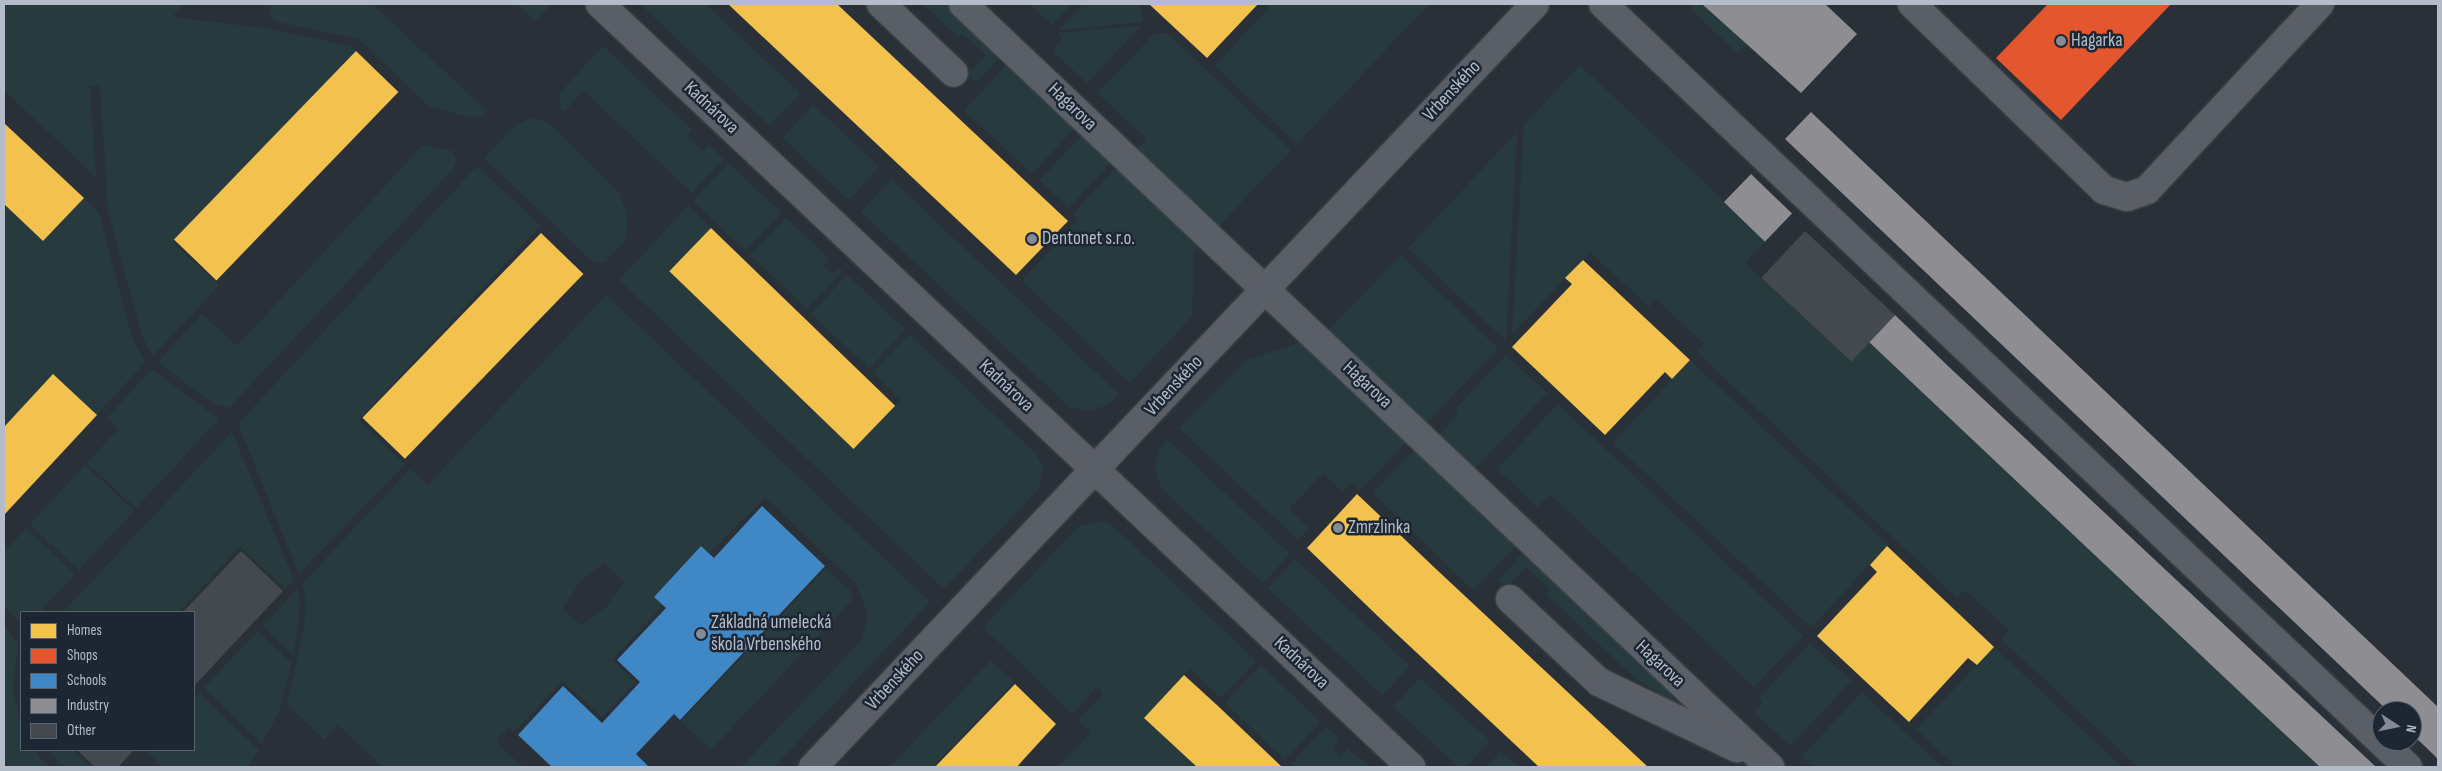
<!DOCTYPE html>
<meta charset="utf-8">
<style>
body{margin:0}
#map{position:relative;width:2442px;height:771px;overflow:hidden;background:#2a3038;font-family:"Sofia Sans Condensed",sans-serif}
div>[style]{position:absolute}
.green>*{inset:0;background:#273a3e;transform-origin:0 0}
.homes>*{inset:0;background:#f2c14e;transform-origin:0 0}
.shops>*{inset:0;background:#e4572e}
.schools>*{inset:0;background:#3f88c5}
.industry>*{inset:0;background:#8d8d92;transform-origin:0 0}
.building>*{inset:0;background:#444950;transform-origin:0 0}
.roads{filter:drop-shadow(0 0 1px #484c53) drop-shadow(0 0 1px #484c53)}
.minor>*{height:28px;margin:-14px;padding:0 14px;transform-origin:14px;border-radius:14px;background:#5a5e66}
.dots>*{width:14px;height:14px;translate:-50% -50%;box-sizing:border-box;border:2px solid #1d2633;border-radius:50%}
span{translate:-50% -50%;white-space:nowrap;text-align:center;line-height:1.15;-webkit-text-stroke:5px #1d2633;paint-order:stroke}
.poi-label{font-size:19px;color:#b4bcc9}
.left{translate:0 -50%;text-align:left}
.street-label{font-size:19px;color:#b4bcc9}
.frame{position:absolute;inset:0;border:5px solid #b4bcc9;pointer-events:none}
.legend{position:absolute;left:20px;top:611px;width:175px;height:140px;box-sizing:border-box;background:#1d2633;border:1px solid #59626f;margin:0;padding:6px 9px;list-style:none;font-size:15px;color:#b4bcc9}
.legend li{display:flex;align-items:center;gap:10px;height:25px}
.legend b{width:25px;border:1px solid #59626f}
.north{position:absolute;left:2372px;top:701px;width:50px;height:50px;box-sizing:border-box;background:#1d2633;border:1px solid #59626f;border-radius:50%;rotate:101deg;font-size:14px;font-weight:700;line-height:20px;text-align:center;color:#b4bcc9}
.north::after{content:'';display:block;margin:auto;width:18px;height:22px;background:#848b96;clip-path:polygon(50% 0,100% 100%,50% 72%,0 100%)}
</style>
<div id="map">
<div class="green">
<div style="clip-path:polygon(4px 4px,184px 4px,172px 17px,265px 28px,350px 46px,356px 51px,175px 244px,219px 285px,153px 356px,142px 336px,108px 211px,100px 86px,90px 86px,96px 177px,4px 90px)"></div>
<div style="clip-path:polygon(272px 4px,372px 4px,487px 111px,483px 116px,468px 117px,429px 106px,359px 39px,274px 21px,269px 12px)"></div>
<div style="clip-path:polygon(517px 4px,550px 4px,551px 5px,535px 21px)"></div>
<div style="clip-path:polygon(645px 4px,705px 4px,800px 93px,770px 126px,646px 10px)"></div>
<div style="clip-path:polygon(923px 4px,947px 4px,1002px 55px,976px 83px,968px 74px,986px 55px,962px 33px,958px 37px)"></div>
<div style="clip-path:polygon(1030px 4px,1072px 4px,1052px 25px)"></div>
<div style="clip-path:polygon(1084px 4px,1136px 4px,1142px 10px,1143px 22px,1059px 30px)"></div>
<div style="clip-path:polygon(1272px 4px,1429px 4px,1297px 144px,1215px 66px)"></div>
<div style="clip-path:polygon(1696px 4px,1702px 4px,1748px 43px,1738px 54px,1691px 9px)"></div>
<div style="clip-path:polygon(1141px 26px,1087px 83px,1053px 51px,1062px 39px,1057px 33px)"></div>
<div style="clip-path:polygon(1155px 33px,1167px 33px,1291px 150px,1216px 229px,1135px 152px,1147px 139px,1097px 93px)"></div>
<div style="clip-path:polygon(603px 46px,692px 130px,687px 136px,703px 151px,709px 145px,724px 159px,692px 193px,584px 91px,564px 112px,560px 108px,560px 93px)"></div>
<div style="left:1009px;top:62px;width:93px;height:66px;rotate:43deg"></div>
<div style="clip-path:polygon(1580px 65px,1766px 241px,1745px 263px,1851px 362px,1869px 342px,2320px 767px,2138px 767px,2001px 639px,2009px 630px,1965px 590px,1957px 598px,1697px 352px,1704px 344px,1656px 299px,1649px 307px,1590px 252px,1512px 334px,1524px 125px)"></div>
<div style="left:813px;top:105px;width:91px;height:45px;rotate:43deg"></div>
<div style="clip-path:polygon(532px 118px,549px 123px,619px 192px,627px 214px,627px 233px,624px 243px,604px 263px,593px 262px,484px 158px,515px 125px)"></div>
<div style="clip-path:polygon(1517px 132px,1506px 341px,1408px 248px)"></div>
<div style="left:1084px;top:133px;width:40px;height:65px;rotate:43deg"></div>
<div style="clip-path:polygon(423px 145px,452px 151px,457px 160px,454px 168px,229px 408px,212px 403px,158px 362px,202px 314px,237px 346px)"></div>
<div style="left:728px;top:163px;width:73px;height:52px;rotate:43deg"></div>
<div style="clip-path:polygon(1118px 165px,1202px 244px,1194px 253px,1192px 316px,1130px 383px,1022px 281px,1078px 219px,1073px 214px)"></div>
<div style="clip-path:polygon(477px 166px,541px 226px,359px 420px,405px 464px,299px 574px,238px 424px)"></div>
<div style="clip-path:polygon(891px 179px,1119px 394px,1108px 405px,1089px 411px,1069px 407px,861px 212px)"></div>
<div style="clip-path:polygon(84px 198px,99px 213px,132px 338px,145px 362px,97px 415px,53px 375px,4px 427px,4px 204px,43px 241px)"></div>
<div style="clip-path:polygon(688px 206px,711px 228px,670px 272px,855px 448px,901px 400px,873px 373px,909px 334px,1036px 454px,1043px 467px,1039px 489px,944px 589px,619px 280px)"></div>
<div style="clip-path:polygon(786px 218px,830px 259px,824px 266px,833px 274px,839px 268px,843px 271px,807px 309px,750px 255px)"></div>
<div style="left:1401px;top:255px;width:135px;height:108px;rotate:44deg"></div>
<div style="left:847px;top:275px;width:80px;height:53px;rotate:43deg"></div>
<div style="clip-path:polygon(evenodd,606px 295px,930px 602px,774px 767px,741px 767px,862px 640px,868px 615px,856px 584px,765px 497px,709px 554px,701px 546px,654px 596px,663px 605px,612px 660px,635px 682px,602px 717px,563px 681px,514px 732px,509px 727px,496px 741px,523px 767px,383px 767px,338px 725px,324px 740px,287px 704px,304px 626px,306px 602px,302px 584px,410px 469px,428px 485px,606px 295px,604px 563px,624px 582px,606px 607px,581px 626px,563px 608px,580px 582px,604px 563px)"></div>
<div style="clip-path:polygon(1304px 341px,1409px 439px,1360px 491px,1351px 483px,1343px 492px,1323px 473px,1289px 509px,1309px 528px,1298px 540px,1179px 428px,1247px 360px)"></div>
<div style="clip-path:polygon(1506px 355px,1547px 393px,1473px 471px,1437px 437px,1458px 414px,1455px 409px)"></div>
<div style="left:1690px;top:360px;width:271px;height:113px;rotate:43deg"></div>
<div style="clip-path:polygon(152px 369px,219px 419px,136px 508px,87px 463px,118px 429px,107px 418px)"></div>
<div style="clip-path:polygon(1558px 404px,1803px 636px,1754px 687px,1550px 494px,1537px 507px,1497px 469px)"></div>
<div style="clip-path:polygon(232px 432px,294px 580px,285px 589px,240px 547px,179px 612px,63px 612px)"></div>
<div style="clip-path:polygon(1168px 440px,1290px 554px,1263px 583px,1164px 491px,1157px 479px,1155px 464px,1160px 450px)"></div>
<div style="left:1417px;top:447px;width:140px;height:64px;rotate:44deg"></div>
<div style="left:85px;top:465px;width:67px;height:81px;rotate:43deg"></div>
<div style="clip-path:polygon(1103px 521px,1111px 524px,1256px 661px,1221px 698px,1190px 669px,1145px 717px,1197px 767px,1058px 767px,1091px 733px,1079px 720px,1103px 694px,1097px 687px,1072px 714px,983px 627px,1079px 526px)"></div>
<div style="clip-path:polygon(26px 528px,75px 574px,40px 612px,21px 612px,21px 622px,4px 606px,4px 553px)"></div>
<div style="clip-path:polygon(1525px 550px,1666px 685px,1676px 704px,1635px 678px,1546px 594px,1550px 589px,1526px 567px,1508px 585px,1497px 582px)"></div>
<div style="left:1295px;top:559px;width:157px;height:40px;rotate:43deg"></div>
<div style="clip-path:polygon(826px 568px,850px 590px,853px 599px,711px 750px,681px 721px)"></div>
<div style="clip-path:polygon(297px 589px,300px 604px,294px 656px,263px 626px)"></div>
<div style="clip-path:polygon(4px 626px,18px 643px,13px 690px,21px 725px,21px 750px,35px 750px,47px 767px,11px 767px,4px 761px)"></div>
<div style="clip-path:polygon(258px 631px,292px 663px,279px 712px,262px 744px,204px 688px)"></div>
<div style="clip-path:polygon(1810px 643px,1851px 681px,1790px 746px,1754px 712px,1763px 702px,1759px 698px)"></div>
<div style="clip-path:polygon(1994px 647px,2122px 767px,1956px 767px,1916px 729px)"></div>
<div style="clip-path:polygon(991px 660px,1014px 682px,933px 767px,890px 767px)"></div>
<div style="left:1261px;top:665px;width:83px;height:52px;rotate:44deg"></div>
<div style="clip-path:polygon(1420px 678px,1490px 741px,1466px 767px,1459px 767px,1393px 707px)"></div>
<div style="clip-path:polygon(1862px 692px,1942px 767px,1813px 767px,1801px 757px)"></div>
<div style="clip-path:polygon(199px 693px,259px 750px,247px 767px,163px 767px,145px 750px,194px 750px,194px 699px)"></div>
<div style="clip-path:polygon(1326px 727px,1339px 739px,1333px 747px,1341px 756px,1348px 748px,1369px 767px,1294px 767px,1291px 764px)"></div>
<div style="clip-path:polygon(49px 750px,73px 750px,91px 767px,63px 767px)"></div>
<div style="clip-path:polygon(1501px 751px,1501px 752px,1518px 767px,1486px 767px)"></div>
</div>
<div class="homes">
<div style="clip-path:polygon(728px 4px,837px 4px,1068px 221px,1016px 275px)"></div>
<div style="clip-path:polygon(1149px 4px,1258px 4px,1207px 58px)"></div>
<div style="left:356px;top:51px;width:59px;height:262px;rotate:44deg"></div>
<div style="clip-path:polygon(4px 123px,84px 198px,43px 241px,4px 204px)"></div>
<div style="left:711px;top:228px;width:256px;height:60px;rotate:44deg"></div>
<div style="left:541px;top:233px;width:59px;height:257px;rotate:44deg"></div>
<div style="clip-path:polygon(1583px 260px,1690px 360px,1672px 379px,1665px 372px,1605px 435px,1512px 347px,1572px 284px,1565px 278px)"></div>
<div style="clip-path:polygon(53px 374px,97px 415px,4px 515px,4px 427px)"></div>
<div style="clip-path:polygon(1357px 494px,1436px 569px,1648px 767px,1539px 767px,1386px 624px,1307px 548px)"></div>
<div style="clip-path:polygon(1887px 546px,1994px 647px,1977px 665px,1968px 658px,1909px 722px,1817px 636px,1877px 572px,1870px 565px)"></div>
<div style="clip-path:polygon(1184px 675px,1218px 706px,1282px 767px,1197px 767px,1144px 718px)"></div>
<div style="clip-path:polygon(1015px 684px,1056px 724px,1023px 760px,1017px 767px,935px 767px)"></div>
</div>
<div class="shops">
<div style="clip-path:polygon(2048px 4px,2171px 4px,2061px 120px,1996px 58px)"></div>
</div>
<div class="schools">
<div style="clip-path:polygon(762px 506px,825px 566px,680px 720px,674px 714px,636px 754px,649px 767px,552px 767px,518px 735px,563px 686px,602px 723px,640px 682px,617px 660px,666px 608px,654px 597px,701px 546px,714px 558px)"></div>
</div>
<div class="industry">
<div style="clip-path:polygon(1702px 4px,1825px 4px,1857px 34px,1801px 93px)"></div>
<div style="clip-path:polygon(1811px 112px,2438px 707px,2438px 759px,2412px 734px,2412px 711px,2388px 711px,1785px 139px)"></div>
<div style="left:1751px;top:174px;width:57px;height:39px;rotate:44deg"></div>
<div style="clip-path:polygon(1895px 315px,1948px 366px,2376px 767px,2320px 767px,2260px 711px,1869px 342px)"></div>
</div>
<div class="building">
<div style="left:1805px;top:231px;width:123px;height:64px;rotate:43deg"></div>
<div style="clip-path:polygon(241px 551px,283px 591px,194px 686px,194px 612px,183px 612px)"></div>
<div style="clip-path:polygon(77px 750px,134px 750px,118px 767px,95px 767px)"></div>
</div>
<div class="roads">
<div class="minor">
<div style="left:600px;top:4px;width:1114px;rotate:43.25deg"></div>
<div style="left:881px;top:4px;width:100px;rotate:43.4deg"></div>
<div style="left:963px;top:4px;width:1111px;rotate:43.39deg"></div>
<div style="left:1603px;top:4px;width:1109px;rotate:43.47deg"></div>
<div style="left:1912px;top:4px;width:267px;rotate:44.1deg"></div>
<div style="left:2104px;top:190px;width:24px;rotate:17deg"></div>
<div style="left:2127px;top:197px;width:21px;rotate:-19deg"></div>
<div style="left:2147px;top:190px;width:254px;rotate:-47.1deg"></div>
<div style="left:1510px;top:599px;width:122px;rotate:43deg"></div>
<div style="left:1599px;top:682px;width:153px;rotate:25.6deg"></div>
<div style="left:813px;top:767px;width:1050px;rotate:-46.58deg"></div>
</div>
</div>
<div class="dots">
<div style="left:2061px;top:41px;background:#848b96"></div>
<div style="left:1032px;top:239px;background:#848b96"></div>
<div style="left:1338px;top:528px;background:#848b96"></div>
<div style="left:701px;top:634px;background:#848b96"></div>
</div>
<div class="poi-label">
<span class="left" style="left:2071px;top:41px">Hagarka</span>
<span class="left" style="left:1042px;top:239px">Dentonet s.r.o.</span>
<span class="left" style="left:1348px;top:528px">Zmrzlinka</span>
<span class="left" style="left:711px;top:634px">Základná umelecká<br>škola Vrbenského</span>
</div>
<div class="street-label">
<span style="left:1452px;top:91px;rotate:-47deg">Vrbenského</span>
<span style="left:1072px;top:107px;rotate:44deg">Hagarova</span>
<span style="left:711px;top:108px;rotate:43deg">Kadnárova</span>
<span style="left:1367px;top:385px;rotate:43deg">Hagarova</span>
<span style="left:1006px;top:386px;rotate:43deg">Kadnárova</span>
<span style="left:1174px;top:386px;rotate:-47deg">Vrbenského</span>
<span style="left:1301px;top:663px;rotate:43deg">Kadnárova</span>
<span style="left:1660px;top:664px;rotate:43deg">Hagarova</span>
<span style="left:895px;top:680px;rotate:-47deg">Vrbenského</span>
</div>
<div class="frame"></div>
<ul class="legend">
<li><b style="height:14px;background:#f2c14e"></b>Homes</li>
<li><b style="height:14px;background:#e4572e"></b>Shops</li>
<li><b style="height:14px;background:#3f88c5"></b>Schools</li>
<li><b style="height:14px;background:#8d8d92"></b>Industry</li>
<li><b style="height:14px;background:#444950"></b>Other</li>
</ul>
<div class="north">N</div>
</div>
